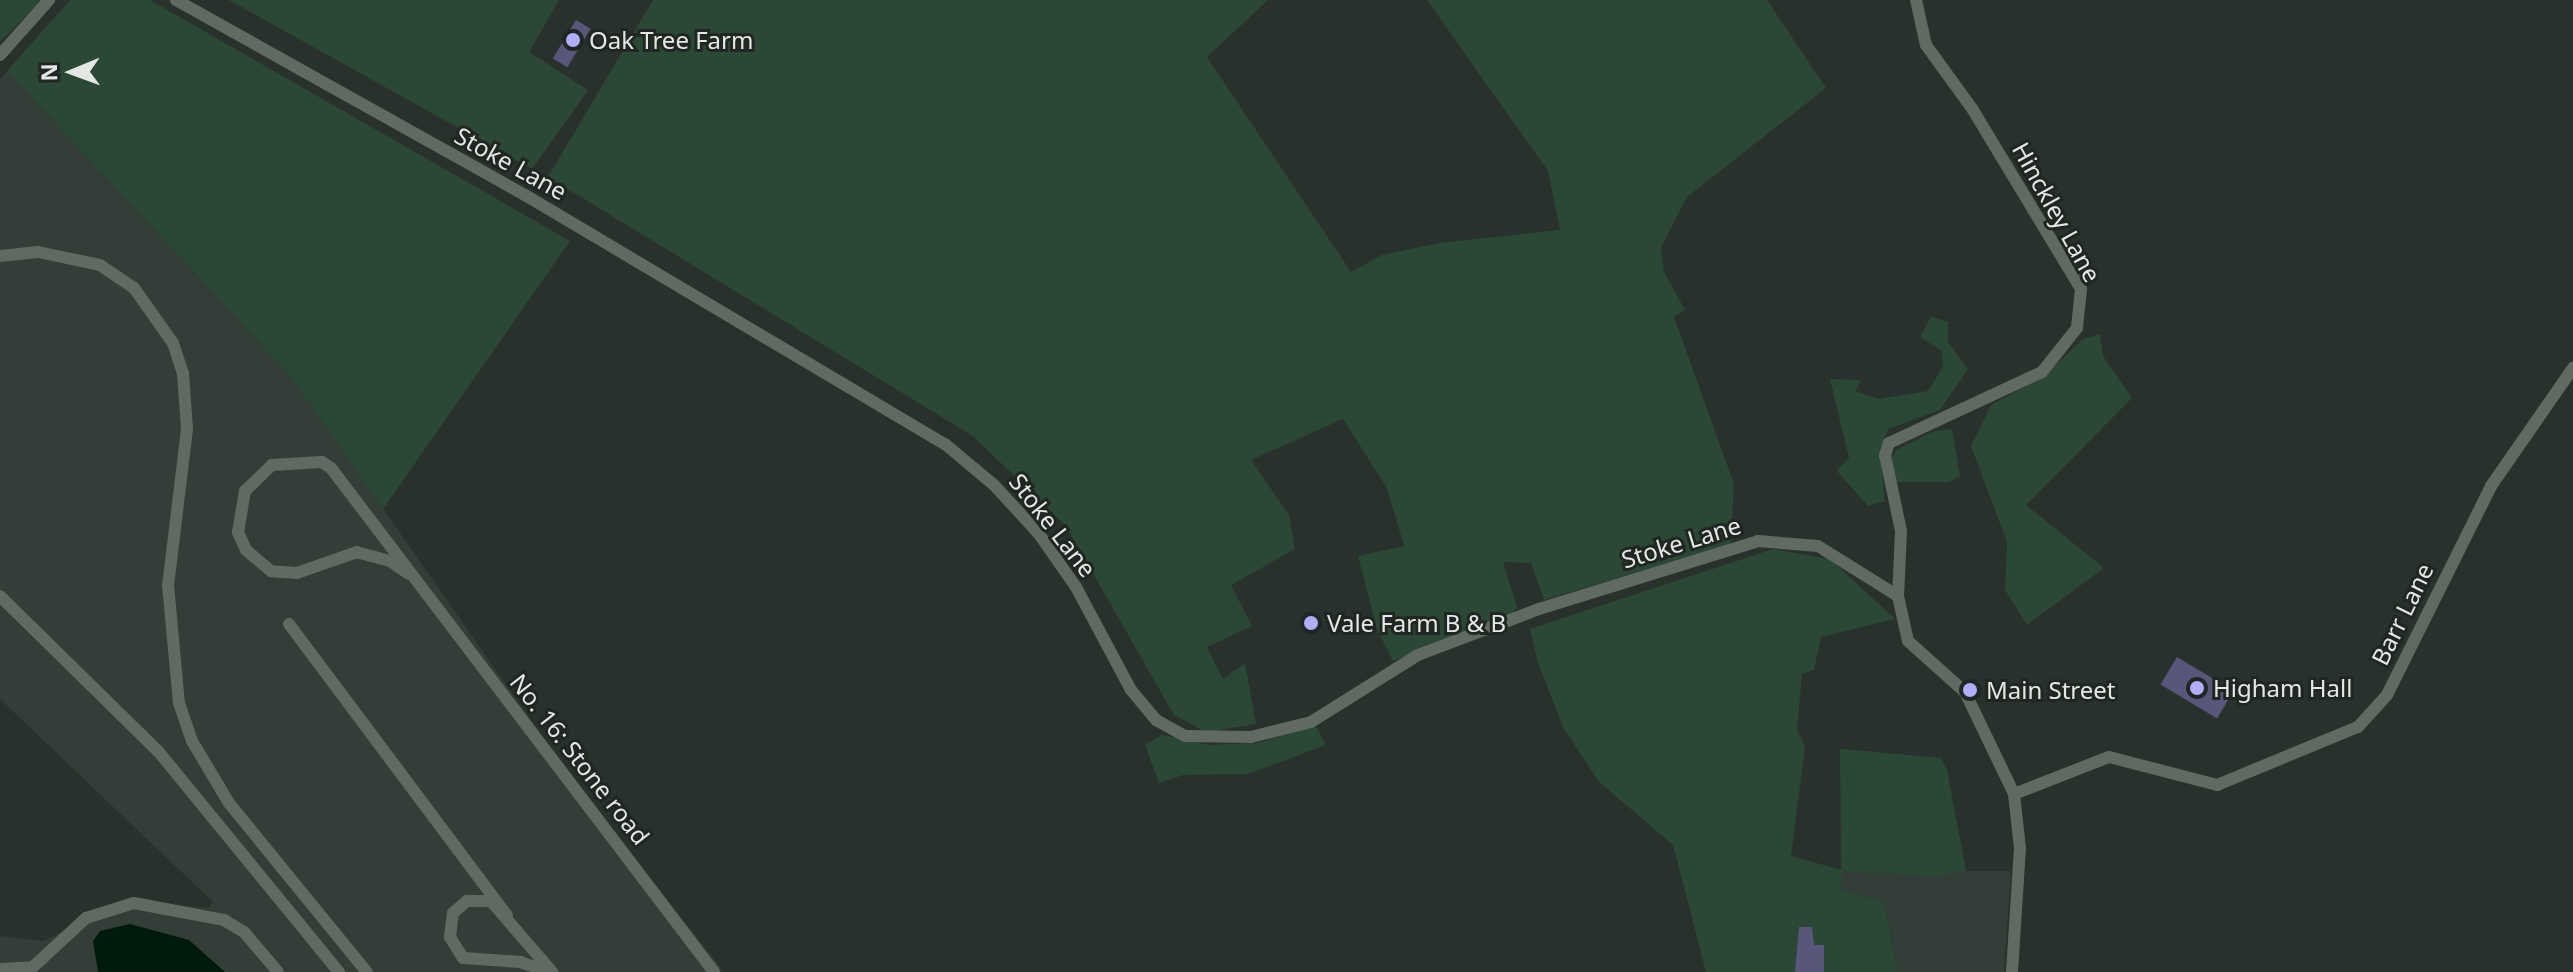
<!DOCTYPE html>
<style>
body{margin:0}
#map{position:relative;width:2573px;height:972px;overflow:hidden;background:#29312c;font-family:"Noto Sans",sans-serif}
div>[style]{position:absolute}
.built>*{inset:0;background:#323e37}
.green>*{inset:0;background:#2b4836}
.water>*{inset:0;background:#001b0c}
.building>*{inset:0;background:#58577b;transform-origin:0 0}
.street>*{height:12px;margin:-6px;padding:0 6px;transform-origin:6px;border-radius:6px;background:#616963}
.dots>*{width:22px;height:22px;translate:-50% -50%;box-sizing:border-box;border:4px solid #202722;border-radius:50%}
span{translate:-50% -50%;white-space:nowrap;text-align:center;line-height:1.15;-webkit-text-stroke:6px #202722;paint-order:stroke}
.poi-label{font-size:24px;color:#e4e8e5}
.left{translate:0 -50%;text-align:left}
.street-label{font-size:24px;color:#e4e8e5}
.north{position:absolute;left:32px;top:32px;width:80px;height:80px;-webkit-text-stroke:6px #202722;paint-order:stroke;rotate:269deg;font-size:22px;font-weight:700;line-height:32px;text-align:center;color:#e4e8e5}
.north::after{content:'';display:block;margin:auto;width:28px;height:36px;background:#e4e8e5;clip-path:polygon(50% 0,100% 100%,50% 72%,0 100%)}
</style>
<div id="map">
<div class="built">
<div style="clip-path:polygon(7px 71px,291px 377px,570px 776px,724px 972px,0 972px,0 936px,44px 941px,123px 900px,209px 908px,213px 902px,0 699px,0 79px)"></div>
<div style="clip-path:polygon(1840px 749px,1941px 758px,1966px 871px,2011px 871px,2004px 972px,1898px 972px,1884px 900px,1841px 891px)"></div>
</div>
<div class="green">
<div style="clip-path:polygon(0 0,42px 0,0 42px)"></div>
<div style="clip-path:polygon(70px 0,150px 0,570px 241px,383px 509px,291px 377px,7px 71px)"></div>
<div style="clip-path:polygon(229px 0,559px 0,529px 52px,588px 90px,532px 169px)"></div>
<div style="clip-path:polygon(653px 0,1268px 0,1207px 57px,1351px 272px,1382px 255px,1439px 243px,1560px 230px,1548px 171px,1427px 0,1767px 0,1826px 88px,1687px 197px,1661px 247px,1664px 272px,1685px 310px,1674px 317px,1734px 484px,1731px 544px,1544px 600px,1531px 563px,1503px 562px,1517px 607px,1512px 614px,1393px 661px,1377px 629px,1358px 556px,1404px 546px,1387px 488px,1343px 419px,1251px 460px,1289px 515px,1295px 549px,1231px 585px,1252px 626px,1207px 647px,1223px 679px,1245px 663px,1256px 724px,1206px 732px,1174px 715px,1066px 526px,973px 436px,548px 177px)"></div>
<div style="clip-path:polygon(1931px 317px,1948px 322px,1948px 342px,1968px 369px,1940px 410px,1888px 429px,1880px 451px,1885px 501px,1868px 506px,1837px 471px,1849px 458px,1830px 379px,1861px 380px,1855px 391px,1879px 399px,1928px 391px,1943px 366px,1942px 351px,1920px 337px)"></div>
<div style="clip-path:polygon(2100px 334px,2103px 356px,2132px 398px,2026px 505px,2104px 568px,2027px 625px,2005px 590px,2007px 542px,1971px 446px,1991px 405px,2043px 377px,2083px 339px)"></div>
<div style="clip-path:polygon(1952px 429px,1960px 476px,1949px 482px,1897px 482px,1891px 461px,1896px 450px,1932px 432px)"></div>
<div style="clip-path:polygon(1773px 549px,1830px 559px,1895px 619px,1821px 637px,1814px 670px,1802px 674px,1797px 729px,1805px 747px,1791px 856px,1842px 870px,1840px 749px,1941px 758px,1947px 770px,1966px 871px,1934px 876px,1842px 871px,1841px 891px,1884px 900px,1898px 972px,1706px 972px,1673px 845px,1599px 782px,1563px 727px,1538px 663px,1530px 629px)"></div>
<div style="clip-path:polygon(1316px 726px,1326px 745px,1248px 774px,1183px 775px,1159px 783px,1145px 745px,1162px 735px,1209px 745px,1258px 743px)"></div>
</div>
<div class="water">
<div style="clip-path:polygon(130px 924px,189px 940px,225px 972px,98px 972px,93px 941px,100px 931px)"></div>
</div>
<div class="building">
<div style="left:576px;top:20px;width:17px;height:45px;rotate:31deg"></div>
<div style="left:2177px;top:657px;width:66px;height:32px;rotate:31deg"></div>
<div style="clip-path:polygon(1799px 927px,1812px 927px,1814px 945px,1824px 945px,1824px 972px,1795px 972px)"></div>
</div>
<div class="street">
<div style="left:176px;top:0;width:400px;rotate:29.2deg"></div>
<div style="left:525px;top:195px;width:488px;rotate:30.7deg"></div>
<div style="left:945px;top:444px;width:64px;rotate:39.9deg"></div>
<div style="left:994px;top:485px;width:67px;rotate:47.4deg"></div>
<div style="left:1039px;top:534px;width:65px;rotate:55.1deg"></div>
<div style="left:1076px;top:587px;width:117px;rotate:61.9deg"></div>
<div style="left:1131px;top:690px;width:39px;rotate:50deg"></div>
<div style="left:1156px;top:720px;width:33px;rotate:29deg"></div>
<div style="left:1185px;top:736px;width:66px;rotate:0.9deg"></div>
<div style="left:1251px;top:737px;width:62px;rotate:-14deg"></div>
<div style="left:1311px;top:722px;width:126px;rotate:-32.1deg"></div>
<div style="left:1418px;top:655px;width:129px;rotate:-20.8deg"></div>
<div style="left:1539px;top:609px;width:229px;rotate:-17.2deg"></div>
<div style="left:1758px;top:541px;width:60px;rotate:4.8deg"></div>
<div style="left:1818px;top:546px;width:94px;rotate:32deg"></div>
<div style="left:1916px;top:0;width:46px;rotate:77.5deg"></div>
<div style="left:1926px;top:45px;width:80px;rotate:54.1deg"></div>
<div style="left:1973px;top:110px;width:209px;rotate:58.9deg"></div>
<div style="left:2081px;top:289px;width:39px;rotate:96deg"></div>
<div style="left:2077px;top:328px;width:56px;rotate:128.5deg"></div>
<div style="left:2042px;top:372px;width:169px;rotate:155.1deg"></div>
<div style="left:1889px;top:443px;width:13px;rotate:108deg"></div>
<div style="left:1885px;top:455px;width:78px;rotate:78.1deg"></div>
<div style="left:1901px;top:531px;width:65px;rotate:92.6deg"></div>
<div style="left:1898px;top:596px;width:46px;rotate:77.5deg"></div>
<div style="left:1908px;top:641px;width:76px;rotate:41.8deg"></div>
<div style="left:1965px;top:692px;width:113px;rotate:64.3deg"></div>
<div style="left:2014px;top:794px;width:54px;rotate:83.7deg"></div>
<div style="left:2020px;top:848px;width:124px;rotate:93.7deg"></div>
<div style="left:0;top:55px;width:74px;rotate:-48.3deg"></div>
<div style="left:0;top:256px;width:38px;rotate:-6deg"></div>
<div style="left:38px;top:252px;width:63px;rotate:11.8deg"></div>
<div style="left:100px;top:265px;width:41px;rotate:34.1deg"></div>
<div style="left:134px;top:288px;width:67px;rotate:54.7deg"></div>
<div style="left:173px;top:343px;width:32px;rotate:72deg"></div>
<div style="left:183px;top:373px;width:56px;rotate:85.9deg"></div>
<div style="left:187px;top:429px;width:157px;rotate:96.9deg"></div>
<div style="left:168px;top:585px;width:119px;rotate:84.7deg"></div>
<div style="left:179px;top:703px;width:40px;rotate:71.1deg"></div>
<div style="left:192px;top:741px;width:72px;rotate:59.2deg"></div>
<div style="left:229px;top:803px;width:218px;rotate:50.8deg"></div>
<div style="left:409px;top:574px;width:23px;rotate:-146deg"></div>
<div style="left:390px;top:561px;width:34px;rotate:-165deg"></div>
<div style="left:357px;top:552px;width:64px;rotate:160.7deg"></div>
<div style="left:297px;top:573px;width:26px;rotate:-176deg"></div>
<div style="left:271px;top:571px;width:33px;rotate:-140deg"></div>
<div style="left:246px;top:550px;width:20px;rotate:-114deg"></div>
<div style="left:238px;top:532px;width:42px;rotate:-80.3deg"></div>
<div style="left:245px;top:491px;width:37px;rotate:-44deg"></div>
<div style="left:272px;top:465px;width:50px;rotate:-3.4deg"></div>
<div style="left:322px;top:462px;width:11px;rotate:34deg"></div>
<div style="left:331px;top:468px;width:633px;rotate:52.77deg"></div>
<div style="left:0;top:596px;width:221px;rotate:44.5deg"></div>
<div style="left:158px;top:751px;width:286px;rotate:50.7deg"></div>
<div style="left:289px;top:624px;width:364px;rotate:53.2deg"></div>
<div style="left:2014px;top:794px;width:102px;rotate:-21.3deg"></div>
<div style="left:2109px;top:757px;width:112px;rotate:14.5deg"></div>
<div style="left:2217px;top:785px;width:152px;rotate:-22.4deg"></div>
<div style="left:2358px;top:727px;width:43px;rotate:-47.8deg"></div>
<div style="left:2387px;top:695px;width:233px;rotate:-63.5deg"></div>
<div style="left:2491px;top:486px;width:144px;rotate:-55.2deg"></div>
<div style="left:0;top:969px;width:33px;rotate:-3deg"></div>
<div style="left:33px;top:967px;width:72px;rotate:-42.8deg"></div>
<div style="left:86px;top:918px;width:50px;rotate:-17.4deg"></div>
<div style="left:134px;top:903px;width:92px;rotate:10.7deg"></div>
<div style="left:224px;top:920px;width:23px;rotate:31deg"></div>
<div style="left:244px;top:932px;width:52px;rotate:49.6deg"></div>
<div style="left:548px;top:972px;width:29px;rotate:-160deg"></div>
<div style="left:521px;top:962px;width:58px;rotate:-176.1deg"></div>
<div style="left:463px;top:958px;width:25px;rotate:-122deg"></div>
<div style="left:450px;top:937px;width:24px;rotate:-83deg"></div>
<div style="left:453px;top:913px;width:18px;rotate:-41deg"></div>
<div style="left:467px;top:901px;width:24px"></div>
<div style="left:491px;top:901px;width:94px;rotate:49.3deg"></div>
</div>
<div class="dots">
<div style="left:573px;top:40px;background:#b1adfa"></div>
<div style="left:1311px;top:623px;background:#b1adfa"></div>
<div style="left:2197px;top:688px;background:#b1adfa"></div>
<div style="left:1970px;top:690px;background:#b1adfa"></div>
</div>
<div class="poi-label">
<span class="left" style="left:589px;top:40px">Oak Tree Farm</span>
<span class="left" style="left:1327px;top:623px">Vale Farm B &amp; B</span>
<span class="left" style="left:2213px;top:688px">Higham Hall</span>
<span class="left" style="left:1986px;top:690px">Main Street</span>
</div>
<div class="street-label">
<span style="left:511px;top:163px;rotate:29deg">Stoke Lane</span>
<span style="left:2057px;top:212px;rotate:61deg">Hinckley Lane</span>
<span style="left:1053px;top:525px;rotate:52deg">Stoke Lane</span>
<span style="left:1681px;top:542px;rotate:-17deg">Stoke Lane</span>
<span style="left:2402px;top:614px;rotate:-64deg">Barr Lane</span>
<span style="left:580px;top:759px;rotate:52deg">No. 16: Stone road</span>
</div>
<div class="north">N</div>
</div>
